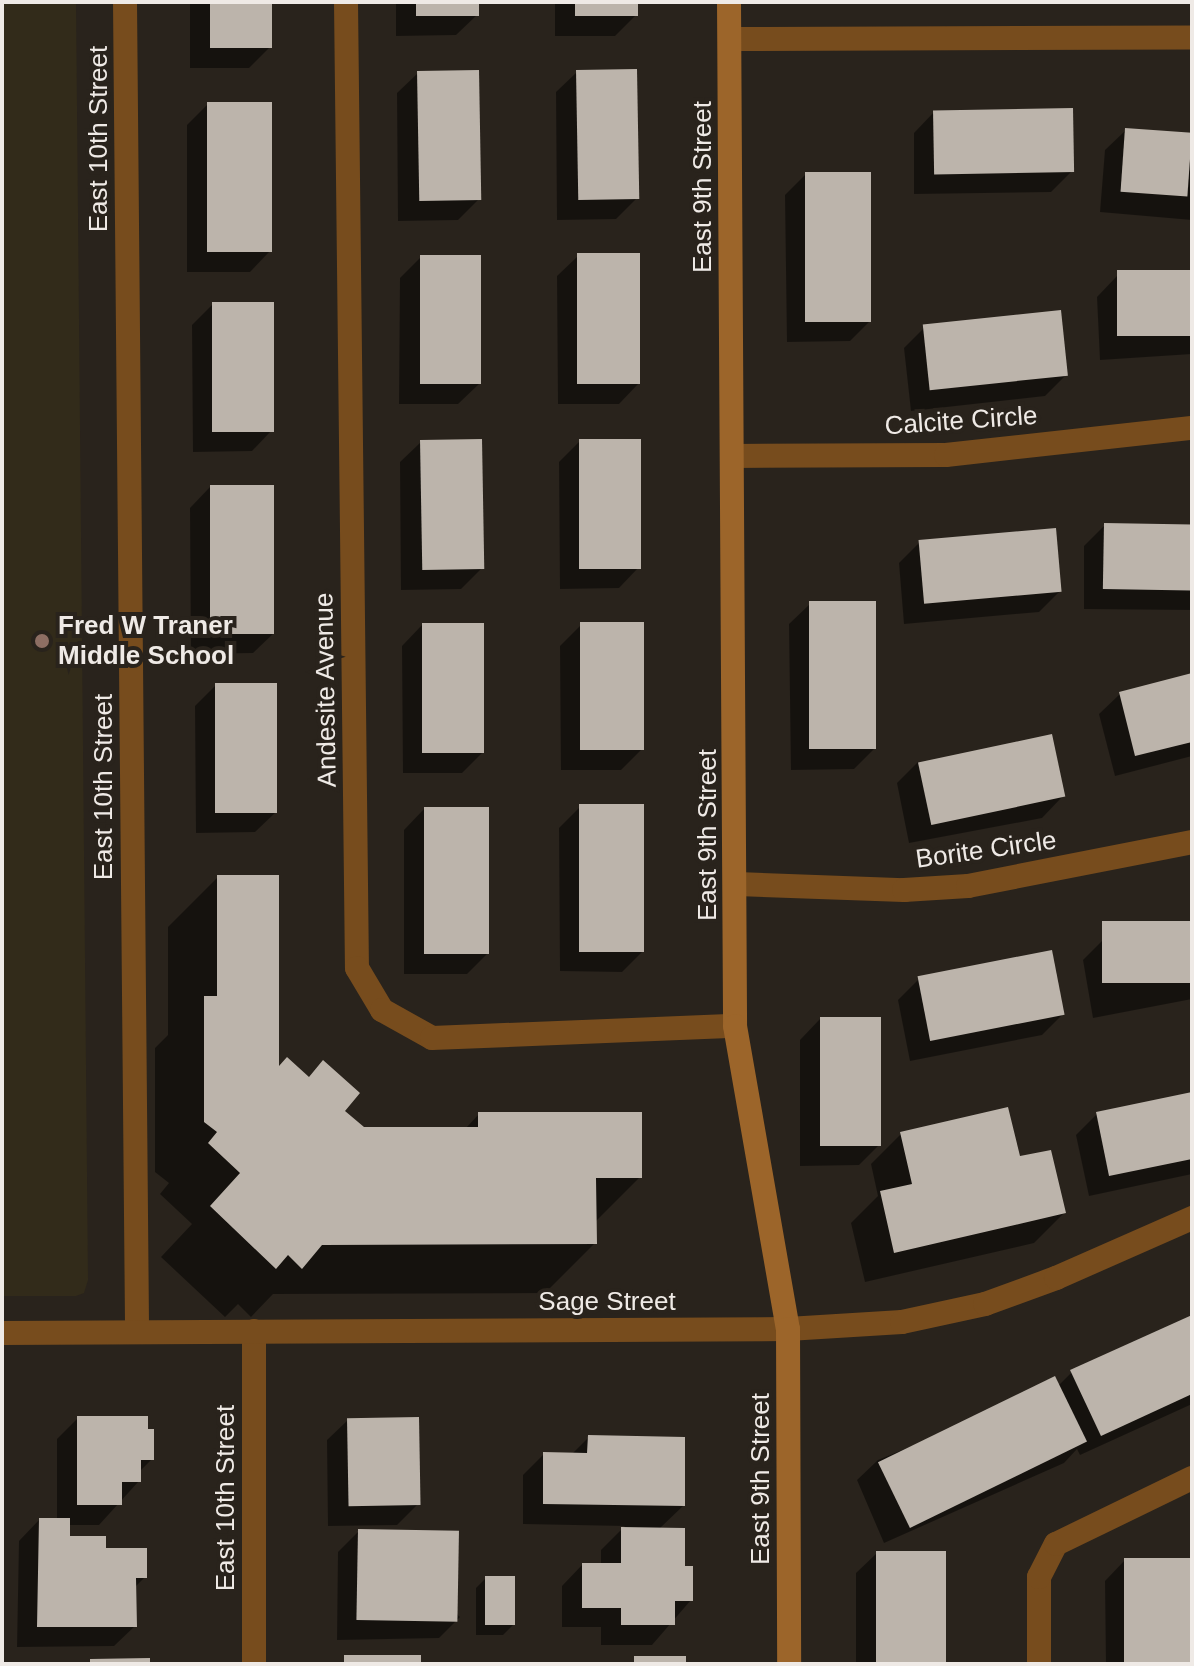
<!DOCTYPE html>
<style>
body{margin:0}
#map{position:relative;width:1194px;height:1666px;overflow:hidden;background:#29231c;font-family:Arial,sans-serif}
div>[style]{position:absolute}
.education>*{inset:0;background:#322b1a}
.shadow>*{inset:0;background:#0007}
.building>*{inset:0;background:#bcb4ab;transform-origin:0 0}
.lane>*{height:24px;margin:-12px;padding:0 12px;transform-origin:12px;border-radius:12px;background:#774c1d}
.street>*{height:24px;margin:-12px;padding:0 12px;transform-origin:12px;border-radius:12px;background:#774c1d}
.secondary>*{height:24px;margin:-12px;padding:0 12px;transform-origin:12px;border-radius:12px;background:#9c652a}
.dots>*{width:22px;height:22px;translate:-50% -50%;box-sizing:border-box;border:4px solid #29231c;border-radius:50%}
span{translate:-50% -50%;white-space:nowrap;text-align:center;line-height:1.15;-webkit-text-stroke:8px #29231c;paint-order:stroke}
.street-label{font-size:26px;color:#efeae6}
.poi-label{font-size:26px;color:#efeae6;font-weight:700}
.left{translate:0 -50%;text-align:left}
.frame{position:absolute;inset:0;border:4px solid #efeae6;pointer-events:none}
</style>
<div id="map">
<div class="education">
<div style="clip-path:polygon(2px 2px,76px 2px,88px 1280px,84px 1293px,76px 1296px,2px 1296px)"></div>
</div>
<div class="shadow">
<div style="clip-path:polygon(190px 2px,270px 2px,270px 47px,249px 68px,190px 68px)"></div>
<div style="clip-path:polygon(396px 2px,477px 2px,477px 15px,456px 35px,396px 36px)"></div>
<div style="clip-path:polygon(555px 2px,636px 2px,636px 15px,615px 36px,555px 36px)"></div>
<div style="clip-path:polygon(577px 72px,637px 198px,616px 219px,557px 220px,556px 92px)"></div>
<div style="clip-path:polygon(418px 73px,479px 199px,458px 220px,398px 221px,397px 93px)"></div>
<div style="clip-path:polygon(208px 104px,270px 251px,250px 272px,187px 272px,187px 125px)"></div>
<div style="clip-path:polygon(934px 112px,1072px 171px,1051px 192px,914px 194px,914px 133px)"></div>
<div style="clip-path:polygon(1126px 130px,1192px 135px,1192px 220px,1100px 212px,1105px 150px)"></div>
<div style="clip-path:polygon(806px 174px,871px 320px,850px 341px,787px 342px,785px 195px)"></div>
<div style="clip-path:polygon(578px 256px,639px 383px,619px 404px,558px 404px,557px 276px)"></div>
<div style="clip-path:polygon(421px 257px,479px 384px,458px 404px,399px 404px,400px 278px)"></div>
<div style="clip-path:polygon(1192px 272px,1192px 354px,1100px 360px,1097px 297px,1117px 276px)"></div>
<div style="clip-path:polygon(213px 304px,272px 430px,252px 451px,193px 452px,192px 325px)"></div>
<div style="clip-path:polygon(924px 328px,1066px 375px,1045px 396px,911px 411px,904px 348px)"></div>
<div style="clip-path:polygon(580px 441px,639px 567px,619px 588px,560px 589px,559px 462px)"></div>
<div style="clip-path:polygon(421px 442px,482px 568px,461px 589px,401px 590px,400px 462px)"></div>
<div style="clip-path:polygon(210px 487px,274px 633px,253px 653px,191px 654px,190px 508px)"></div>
<div style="clip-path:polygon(1105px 525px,1192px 526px,1192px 610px,1084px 609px,1084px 546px)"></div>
<div style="clip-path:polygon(920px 542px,1060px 591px,1039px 612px,904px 624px,899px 563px)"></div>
<div style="clip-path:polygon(810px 604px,875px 748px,854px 769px,791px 770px,789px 624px)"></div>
<div style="clip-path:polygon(422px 625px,483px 752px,462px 773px,403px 773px,402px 646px)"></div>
<div style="clip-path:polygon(581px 625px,642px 749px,621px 770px,561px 770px,560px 646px)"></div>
<div style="clip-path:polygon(1192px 675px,1192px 756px,1115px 776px,1099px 714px,1120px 694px)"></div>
<div style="clip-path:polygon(216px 685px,276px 812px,255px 832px,196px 833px,195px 706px)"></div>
<div style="clip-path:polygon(918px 762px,1062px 797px,1042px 818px,909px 843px,897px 783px)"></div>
<div style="clip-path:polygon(580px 807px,643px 951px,622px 972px,560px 971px,559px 828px)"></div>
<div style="clip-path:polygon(424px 809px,487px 954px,467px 974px,404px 974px,404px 830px)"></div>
<div style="clip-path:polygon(218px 877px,277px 1070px,342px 1111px,363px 1129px,465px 1129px,479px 1114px,640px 1177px,594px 1223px,595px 1243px,545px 1293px,273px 1294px,251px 1317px,238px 1304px,225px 1317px,161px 1257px,192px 1224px,160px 1194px,169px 1183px,155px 1172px,155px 1048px,168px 1035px,168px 927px)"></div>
<div style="clip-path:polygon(1192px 923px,1192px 999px,1093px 1018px,1083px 960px,1104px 939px)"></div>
<div style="clip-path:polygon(919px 979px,1063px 1014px,1042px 1035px,910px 1061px,898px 1000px)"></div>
<div style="clip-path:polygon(820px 1019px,880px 1144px,859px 1165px,800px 1166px,800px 1040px)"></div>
<div style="clip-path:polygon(1192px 1094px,1192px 1174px,1089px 1196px,1076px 1135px,1097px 1114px)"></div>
<div style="clip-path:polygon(901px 1134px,1018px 1159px,1064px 1213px,1034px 1243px,865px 1282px,851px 1223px,878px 1196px,871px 1164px)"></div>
<div style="clip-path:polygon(1192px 1317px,1192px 1404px,1080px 1455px,1077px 1449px,1064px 1463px,884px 1543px,857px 1480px,878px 1460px,1058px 1386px,1072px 1372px)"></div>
<div style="clip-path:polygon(78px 1418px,152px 1459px,139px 1472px,139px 1481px,99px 1525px,68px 1525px,68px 1538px,104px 1550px,145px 1577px,134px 1588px,135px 1626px,114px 1646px,17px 1647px,19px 1541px,39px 1520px,57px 1520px,57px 1439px)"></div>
<div style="clip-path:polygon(348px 1420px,418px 1504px,397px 1525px,328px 1526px,327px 1440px)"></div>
<div style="clip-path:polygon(589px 1437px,683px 1506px,659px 1529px,683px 1568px,691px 1600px,652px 1645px,601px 1645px,601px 1627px,562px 1627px,562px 1586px,582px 1565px,601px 1565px,601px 1550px,625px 1526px,523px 1524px,523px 1475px,544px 1454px,571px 1455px)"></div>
<div style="clip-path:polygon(359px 1531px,460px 1617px,439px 1638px,337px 1640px,338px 1552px)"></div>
<div style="clip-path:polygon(877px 1553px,945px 1664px,856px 1664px,856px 1573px)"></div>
<div style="clip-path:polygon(1125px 1560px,1192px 1560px,1192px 1664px,1106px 1664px,1105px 1581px)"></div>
<div style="clip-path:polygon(486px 1578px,513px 1625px,503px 1635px,476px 1635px,476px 1588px)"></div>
</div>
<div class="building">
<div style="left:210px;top:2px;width:62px;height:46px"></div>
<div style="left:416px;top:2px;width:63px;height:14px"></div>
<div style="left:575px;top:2px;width:63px;height:14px"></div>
<div style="left:637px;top:69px;width:130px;height:61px;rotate:89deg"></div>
<div style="left:479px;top:70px;width:130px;height:62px;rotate:89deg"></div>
<div style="left:207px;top:102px;width:65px;height:150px"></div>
<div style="left:1073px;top:108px;width:64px;height:140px;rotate:89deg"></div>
<div style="left:1125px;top:128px;width:67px;height:64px;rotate:4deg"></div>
<div style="left:805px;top:172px;width:66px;height:150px"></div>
<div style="left:640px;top:253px;width:131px;height:63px;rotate:90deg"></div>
<div style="left:420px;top:255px;width:61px;height:129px"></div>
<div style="left:1192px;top:270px;width:66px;height:75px;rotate:90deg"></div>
<div style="left:212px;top:302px;width:62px;height:130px"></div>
<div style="left:1061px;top:310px;width:66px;height:139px;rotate:84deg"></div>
<div style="left:482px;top:439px;width:130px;height:62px;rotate:89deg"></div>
<div style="left:579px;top:439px;width:62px;height:130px"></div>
<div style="left:210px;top:485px;width:64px;height:149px"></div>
<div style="left:1104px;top:523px;width:88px;height:66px;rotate:1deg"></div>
<div style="left:1056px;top:528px;width:64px;height:138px;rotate:85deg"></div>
<div style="left:876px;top:601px;width:148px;height:67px;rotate:90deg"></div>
<div style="left:644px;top:622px;width:128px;height:64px;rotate:90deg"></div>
<div style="left:422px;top:623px;width:62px;height:130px"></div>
<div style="clip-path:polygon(1192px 673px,1192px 742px,1135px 756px,1119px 692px)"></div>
<div style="left:215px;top:683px;width:62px;height:130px"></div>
<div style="left:1052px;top:734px;width:64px;height:137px;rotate:78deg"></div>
<div style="left:644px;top:804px;width:148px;height:65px;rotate:90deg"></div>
<div style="left:424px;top:807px;width:65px;height:147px"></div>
<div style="clip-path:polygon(217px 875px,279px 875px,279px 1066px,287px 1057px,309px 1077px,323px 1060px,360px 1093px,345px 1111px,364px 1127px,478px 1127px,478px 1112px,642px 1112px,642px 1178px,596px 1178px,597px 1244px,322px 1245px,302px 1269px,288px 1255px,276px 1269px,210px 1206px,240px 1173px,208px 1143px,217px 1132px,204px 1122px,204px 996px,217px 996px)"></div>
<div style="left:1192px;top:921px;width:62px;height:90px;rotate:90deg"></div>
<div style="left:1052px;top:950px;width:66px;height:137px;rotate:79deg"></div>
<div style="left:820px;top:1017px;width:61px;height:129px"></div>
<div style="clip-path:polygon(1192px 1092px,1192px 1159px,1109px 1176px,1096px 1112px)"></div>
<div style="clip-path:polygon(1008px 1107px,1020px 1156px,1051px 1150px,1066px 1213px,894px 1253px,880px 1191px,912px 1184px,900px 1132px)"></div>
<div style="clip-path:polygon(1192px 1315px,1192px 1394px,1101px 1436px,1070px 1370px)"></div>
<div style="left:1055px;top:1376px;width:73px;height:197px;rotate:64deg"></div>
<div style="clip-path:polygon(77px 1416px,148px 1416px,148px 1429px,154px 1429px,154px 1460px,141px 1460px,141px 1482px,122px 1482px,122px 1505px,77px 1505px)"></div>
<div style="left:419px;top:1417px;width:88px;height:72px;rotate:89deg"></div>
<div style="clip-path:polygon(588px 1435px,685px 1437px,685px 1506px,543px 1504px,543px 1452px,587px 1453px)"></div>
<div style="clip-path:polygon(39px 1518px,70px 1518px,70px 1536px,106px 1536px,106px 1548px,147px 1548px,147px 1578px,136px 1578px,137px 1627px,37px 1627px)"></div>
<div style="clip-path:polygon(621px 1527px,685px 1528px,685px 1566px,693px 1566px,693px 1601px,675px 1601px,675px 1625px,621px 1625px,621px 1608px,582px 1608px,582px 1563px,621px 1563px)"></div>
<div style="left:358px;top:1529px;width:101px;height:91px;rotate:1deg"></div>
<div style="left:876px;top:1551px;width:70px;height:113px"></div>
<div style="left:1124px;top:1558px;width:68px;height:106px"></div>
<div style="left:485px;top:1576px;width:30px;height:49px"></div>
<div style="left:421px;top:1655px;width:9px;height:77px;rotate:90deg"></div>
<div style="left:634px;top:1656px;width:52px;height:8px"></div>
<div style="clip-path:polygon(150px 1658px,150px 1664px,90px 1664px,90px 1659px)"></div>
</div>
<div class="lane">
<div style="left:1039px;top:1664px;width:87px;rotate:-90deg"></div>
<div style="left:1039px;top:1577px;width:37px;rotate:-63deg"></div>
<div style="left:1056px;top:1544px;width:151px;rotate:-25.9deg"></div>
</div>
<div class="street">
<div style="left:125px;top:2px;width:1330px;rotate:89.48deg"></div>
<div style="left:346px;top:2px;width:966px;rotate:89.35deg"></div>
<div style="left:357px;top:968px;width:49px;rotate:59.2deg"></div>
<div style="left:382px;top:1010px;width:57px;rotate:29.2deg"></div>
<div style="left:432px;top:1038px;width:303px;rotate:-2.3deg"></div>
<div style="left:730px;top:39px;width:462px;rotate:-0.2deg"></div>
<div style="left:732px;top:456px;width:214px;rotate:-0.3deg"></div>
<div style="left:946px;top:455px;width:247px;rotate:-6.3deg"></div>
<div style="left:737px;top:884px;width:167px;rotate:2.1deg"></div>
<div style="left:904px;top:890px;width:64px;rotate:-3.6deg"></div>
<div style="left:968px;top:886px;width:228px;rotate:-11.1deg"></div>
<div style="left:254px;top:1331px;width:333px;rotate:90deg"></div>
<div style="left:2px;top:1333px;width:786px;rotate:-0.29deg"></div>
<div style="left:788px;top:1329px;width:114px;rotate:-3.5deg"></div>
<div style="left:902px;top:1322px;width:85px;rotate:-12.2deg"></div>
<div style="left:985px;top:1304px;width:76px;rotate:-20.1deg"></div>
<div style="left:1056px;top:1278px;width:149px;rotate:-23.8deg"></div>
</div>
<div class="secondary">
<div style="left:729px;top:2px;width:1024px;rotate:89.66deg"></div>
<div style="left:735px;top:1026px;width:308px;rotate:80.1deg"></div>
<div style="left:788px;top:1329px;width:335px;rotate:89.8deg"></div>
</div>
<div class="dots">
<div style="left:42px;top:641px;background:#8d6e63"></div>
</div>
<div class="street-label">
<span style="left:99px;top:139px;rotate:-90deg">East 10th Street</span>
<span style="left:703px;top:187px;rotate:-90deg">East 9th Street</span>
<span style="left:961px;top:421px;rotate:-4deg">Calcite Circle</span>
<span style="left:326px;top:690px;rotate:-91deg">Andesite Avenue</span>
<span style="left:104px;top:787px;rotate:-90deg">East 10th Street</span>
<span style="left:708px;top:835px;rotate:-90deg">East 9th Street</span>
<span style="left:986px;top:850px;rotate:-8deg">Borite Circle</span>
<span style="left:607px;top:1302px">Sage Street</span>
<span style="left:761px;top:1479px;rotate:-90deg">East 9th Street</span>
<span style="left:226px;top:1498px;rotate:-90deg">East 10th Street</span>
</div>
<div class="poi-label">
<span class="left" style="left:58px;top:641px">Fred W Traner<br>Middle School</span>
</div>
<div class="frame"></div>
</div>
